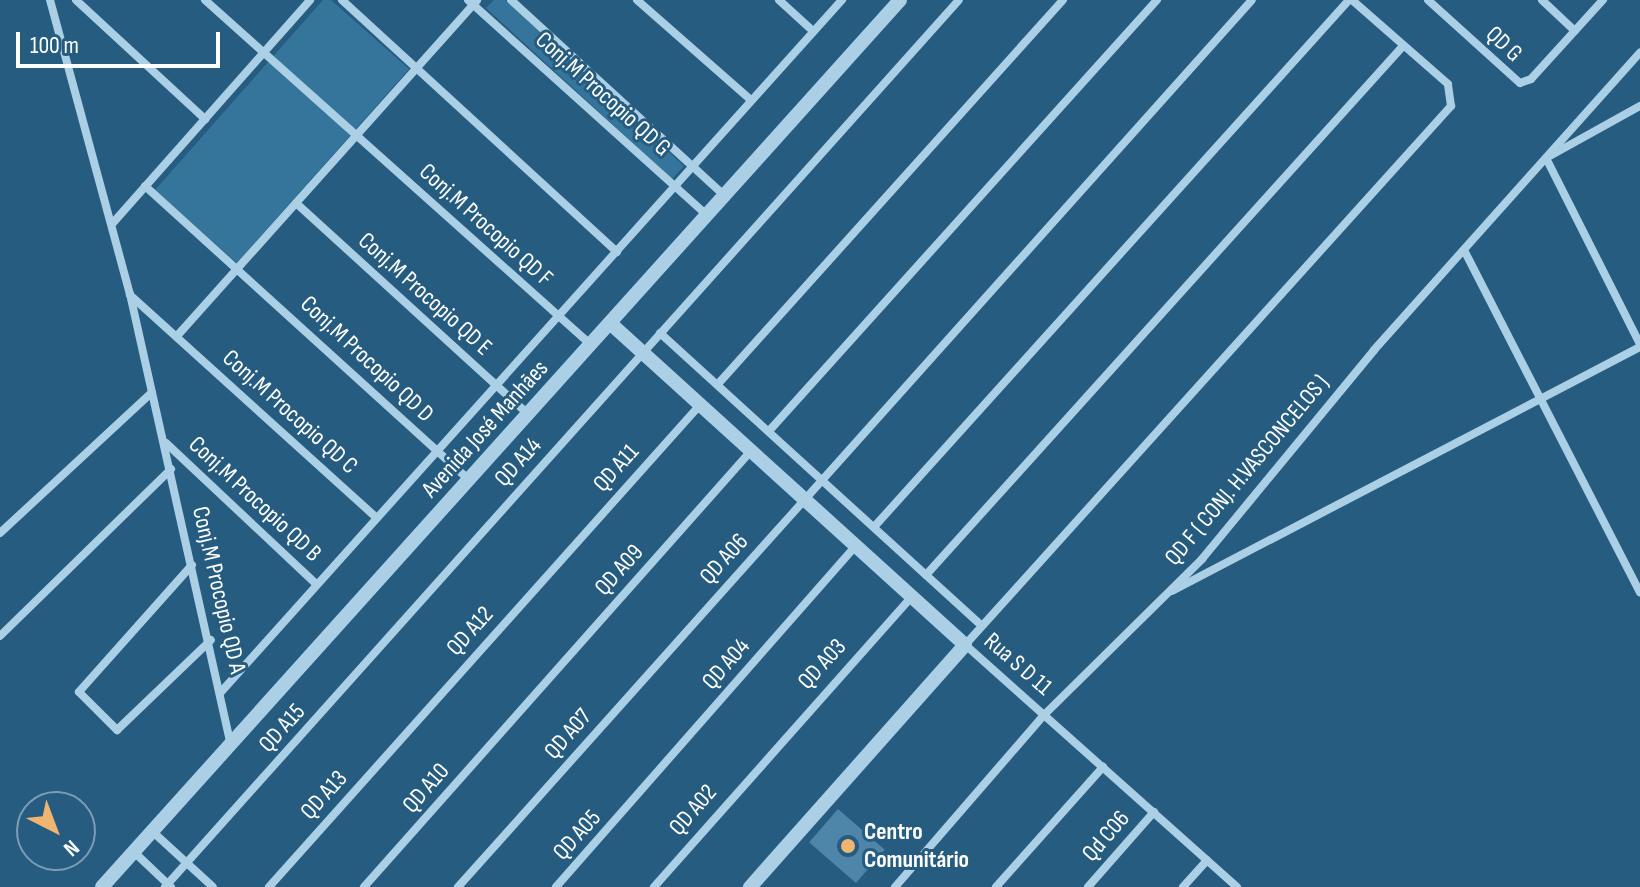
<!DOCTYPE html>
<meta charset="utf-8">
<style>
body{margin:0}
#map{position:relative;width:1640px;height:887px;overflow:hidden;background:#255c80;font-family:"Sofia Sans Condensed",sans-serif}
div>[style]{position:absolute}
.green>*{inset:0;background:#35759c}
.building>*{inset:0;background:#4d86a9;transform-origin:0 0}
.minor>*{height:8px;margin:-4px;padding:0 4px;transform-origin:4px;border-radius:4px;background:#abd0e6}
.tertiary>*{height:14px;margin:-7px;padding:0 7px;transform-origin:7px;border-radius:7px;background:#abd0e6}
.dots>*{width:22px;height:22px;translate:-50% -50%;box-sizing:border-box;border:4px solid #255c80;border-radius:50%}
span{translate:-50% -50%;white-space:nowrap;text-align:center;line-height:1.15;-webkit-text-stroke:6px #255c80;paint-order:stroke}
.street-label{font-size:24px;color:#fff}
.poi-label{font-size:24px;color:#fff;font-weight:700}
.left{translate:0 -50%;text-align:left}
.north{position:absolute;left:16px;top:791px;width:80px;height:80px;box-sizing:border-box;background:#255c80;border:2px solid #7c9db3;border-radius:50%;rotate:138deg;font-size:22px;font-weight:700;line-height:32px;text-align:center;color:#fff}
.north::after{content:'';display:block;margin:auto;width:28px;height:36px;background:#f0b570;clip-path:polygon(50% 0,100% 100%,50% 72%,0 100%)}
.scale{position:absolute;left:16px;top:32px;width:204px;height:36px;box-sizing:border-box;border:4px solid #fff;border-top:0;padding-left:10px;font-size:24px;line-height:28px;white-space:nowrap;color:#fff;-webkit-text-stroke:6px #255c80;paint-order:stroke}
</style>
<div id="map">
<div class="green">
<div style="clip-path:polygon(323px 0,331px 0,409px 69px,237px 263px,155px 190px)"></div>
<div style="clip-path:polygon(494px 0,505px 0,684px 166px,672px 179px,486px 8px)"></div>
</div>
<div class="building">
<div style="left:838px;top:809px;width:62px;height:44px;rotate:41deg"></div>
</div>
<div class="minor">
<div style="left:50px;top:0;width:305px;rotate:74.8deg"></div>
<div style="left:130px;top:294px;width:462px;rotate:77.4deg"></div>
<div style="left:76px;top:0;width:176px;rotate:42.7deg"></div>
<div style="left:205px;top:0;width:516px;rotate:41.78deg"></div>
<div style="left:342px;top:0;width:373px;rotate:42.5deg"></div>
<div style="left:468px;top:0;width:320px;rotate:42deg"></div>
<div style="left:511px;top:0;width:289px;rotate:42.5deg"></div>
<div style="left:637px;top:0;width:152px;rotate:41.3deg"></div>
<div style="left:779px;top:0;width:46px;rotate:42.4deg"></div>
<div style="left:1428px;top:0;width:124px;rotate:42.1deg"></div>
<div style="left:1520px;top:83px;width:12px;rotate:-20deg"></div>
<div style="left:1531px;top:79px;width:107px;rotate:-47.7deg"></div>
<div style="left:1542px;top:0;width:45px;rotate:43.2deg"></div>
<div style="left:1640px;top:106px;width:107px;rotate:151deg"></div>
<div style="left:1546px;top:158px;width:208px;rotate:63.2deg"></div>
<div style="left:145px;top:186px;width:438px;rotate:42.2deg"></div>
<div style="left:296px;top:203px;width:314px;rotate:42.3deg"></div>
<div style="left:112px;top:224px;width:299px;rotate:-48.5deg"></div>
<div style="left:1464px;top:250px;width:385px;rotate:62.8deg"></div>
<div style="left:130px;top:295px;width:331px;rotate:42.1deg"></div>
<div style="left:660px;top:333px;width:435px;rotate:42.3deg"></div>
<div style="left:177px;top:336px;width:450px;rotate:-48.2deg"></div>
<div style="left:718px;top:384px;width:516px;rotate:-48.06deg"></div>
<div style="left:769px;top:431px;width:580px;rotate:-48.01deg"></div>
<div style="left:166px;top:443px;width:206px;rotate:43.2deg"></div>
<div style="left:874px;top:527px;width:709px;rotate:-47.97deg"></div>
<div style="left:0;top:533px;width:207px;rotate:-42.8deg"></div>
<div style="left:192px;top:565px;width:170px;rotate:131.7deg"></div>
<div style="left:79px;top:692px;width:54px;rotate:45deg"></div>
<div style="left:117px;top:730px;width:130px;rotate:-43.8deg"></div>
<div style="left:926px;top:575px;width:712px;rotate:-47.96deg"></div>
<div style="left:1172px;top:591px;width:528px;rotate:-27.54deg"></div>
<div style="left:0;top:636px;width:239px;rotate:-44.3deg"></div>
<div style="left:221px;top:692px;width:930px;rotate:-48.1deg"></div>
<div style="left:153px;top:832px;width:81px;rotate:42.5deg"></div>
<div style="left:134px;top:852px;width:51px;rotate:43.4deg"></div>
<div style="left:165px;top:887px;width:1190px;rotate:-48.17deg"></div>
<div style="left:269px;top:887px;width:647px;rotate:-48.2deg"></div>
<div style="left:364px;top:887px;width:583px;rotate:-48.41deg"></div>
<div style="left:458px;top:887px;width:1190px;rotate:-48.17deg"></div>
<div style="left:556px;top:887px;width:455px;rotate:-48.7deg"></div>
<div style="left:654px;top:887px;width:389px;rotate:-48.4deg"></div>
<div style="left:895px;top:887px;width:229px;rotate:-49.1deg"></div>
<div style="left:1045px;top:714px;width:221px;rotate:-44.6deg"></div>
<div style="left:1202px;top:559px;width:271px;rotate:-50.5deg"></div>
<div style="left:1374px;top:350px;width:399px;rotate:-48.2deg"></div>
<div style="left:996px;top:887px;width:161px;rotate:-48.3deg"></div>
<div style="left:1088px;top:887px;width:100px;rotate:-48.7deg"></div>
<div style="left:1183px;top:887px;width:36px;rotate:-48deg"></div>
<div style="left:1237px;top:887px;width:364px;rotate:-138.3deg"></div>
<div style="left:965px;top:645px;width:726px;rotate:-47.96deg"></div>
<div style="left:1451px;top:106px;width:22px;rotate:-98deg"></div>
<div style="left:1448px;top:84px;width:128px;rotate:-138.8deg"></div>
</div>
<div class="tertiary">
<div style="left:610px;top:323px;width:479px;rotate:42.2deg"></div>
<div style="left:965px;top:645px;width:324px;rotate:131.6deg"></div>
<div style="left:102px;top:887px;width:1193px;rotate:-48.02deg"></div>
</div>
<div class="dots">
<div style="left:848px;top:846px;background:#f0b570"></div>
</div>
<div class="street-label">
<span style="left:1504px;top:44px;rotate:43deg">QD G</span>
<span style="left:603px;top:94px;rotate:42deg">Conj.M Procopio QD G</span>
<span style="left:486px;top:225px;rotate:42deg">Conj.M Procopio QD F</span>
<span style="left:425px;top:294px;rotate:42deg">Conj.M Procopio QD E</span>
<span style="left:367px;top:359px;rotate:43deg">Conj.M Procopio QD D</span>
<span style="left:290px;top:412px;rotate:42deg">Conj.M Procopio QD C</span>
<span style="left:485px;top:429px;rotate:-48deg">Avenida José Manhães</span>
<span style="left:518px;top:462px;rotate:-48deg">QD A14</span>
<span style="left:616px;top:468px;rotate:-48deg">QD A11</span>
<span style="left:1247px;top:470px;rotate:-50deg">QD F ( CONJ. H.VASCONCELOS )</span>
<span style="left:255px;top:499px;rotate:43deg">Conj.M Procopio QD B</span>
<span style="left:724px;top:559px;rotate:-48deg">QD A06</span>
<span style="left:619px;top:570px;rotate:-48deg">QD A09</span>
<span style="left:219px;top:590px;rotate:77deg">Conj.M Procopio QD A</span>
<span style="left:470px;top:631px;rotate:-48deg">QD A12</span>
<span style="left:726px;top:664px;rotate:-49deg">QD A04</span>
<span style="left:822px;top:664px;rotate:-48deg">QD A03</span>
<span style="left:1018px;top:664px;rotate:41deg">Rua S D 11</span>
<span style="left:282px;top:728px;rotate:-48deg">QD A15</span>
<span style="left:568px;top:734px;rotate:-49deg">QD A07</span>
<span style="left:426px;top:788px;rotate:-49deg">QD A10</span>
<span style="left:324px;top:795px;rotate:-48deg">QD A13</span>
<span style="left:693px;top:810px;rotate:-49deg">QD A02</span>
<span style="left:577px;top:835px;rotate:-48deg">QD A05</span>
<span style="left:1106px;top:836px;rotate:-49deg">Qd C06</span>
</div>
<div class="poi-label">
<span class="left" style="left:864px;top:846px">Centro<br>Comunitário</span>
</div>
<div class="north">N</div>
<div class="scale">100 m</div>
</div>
